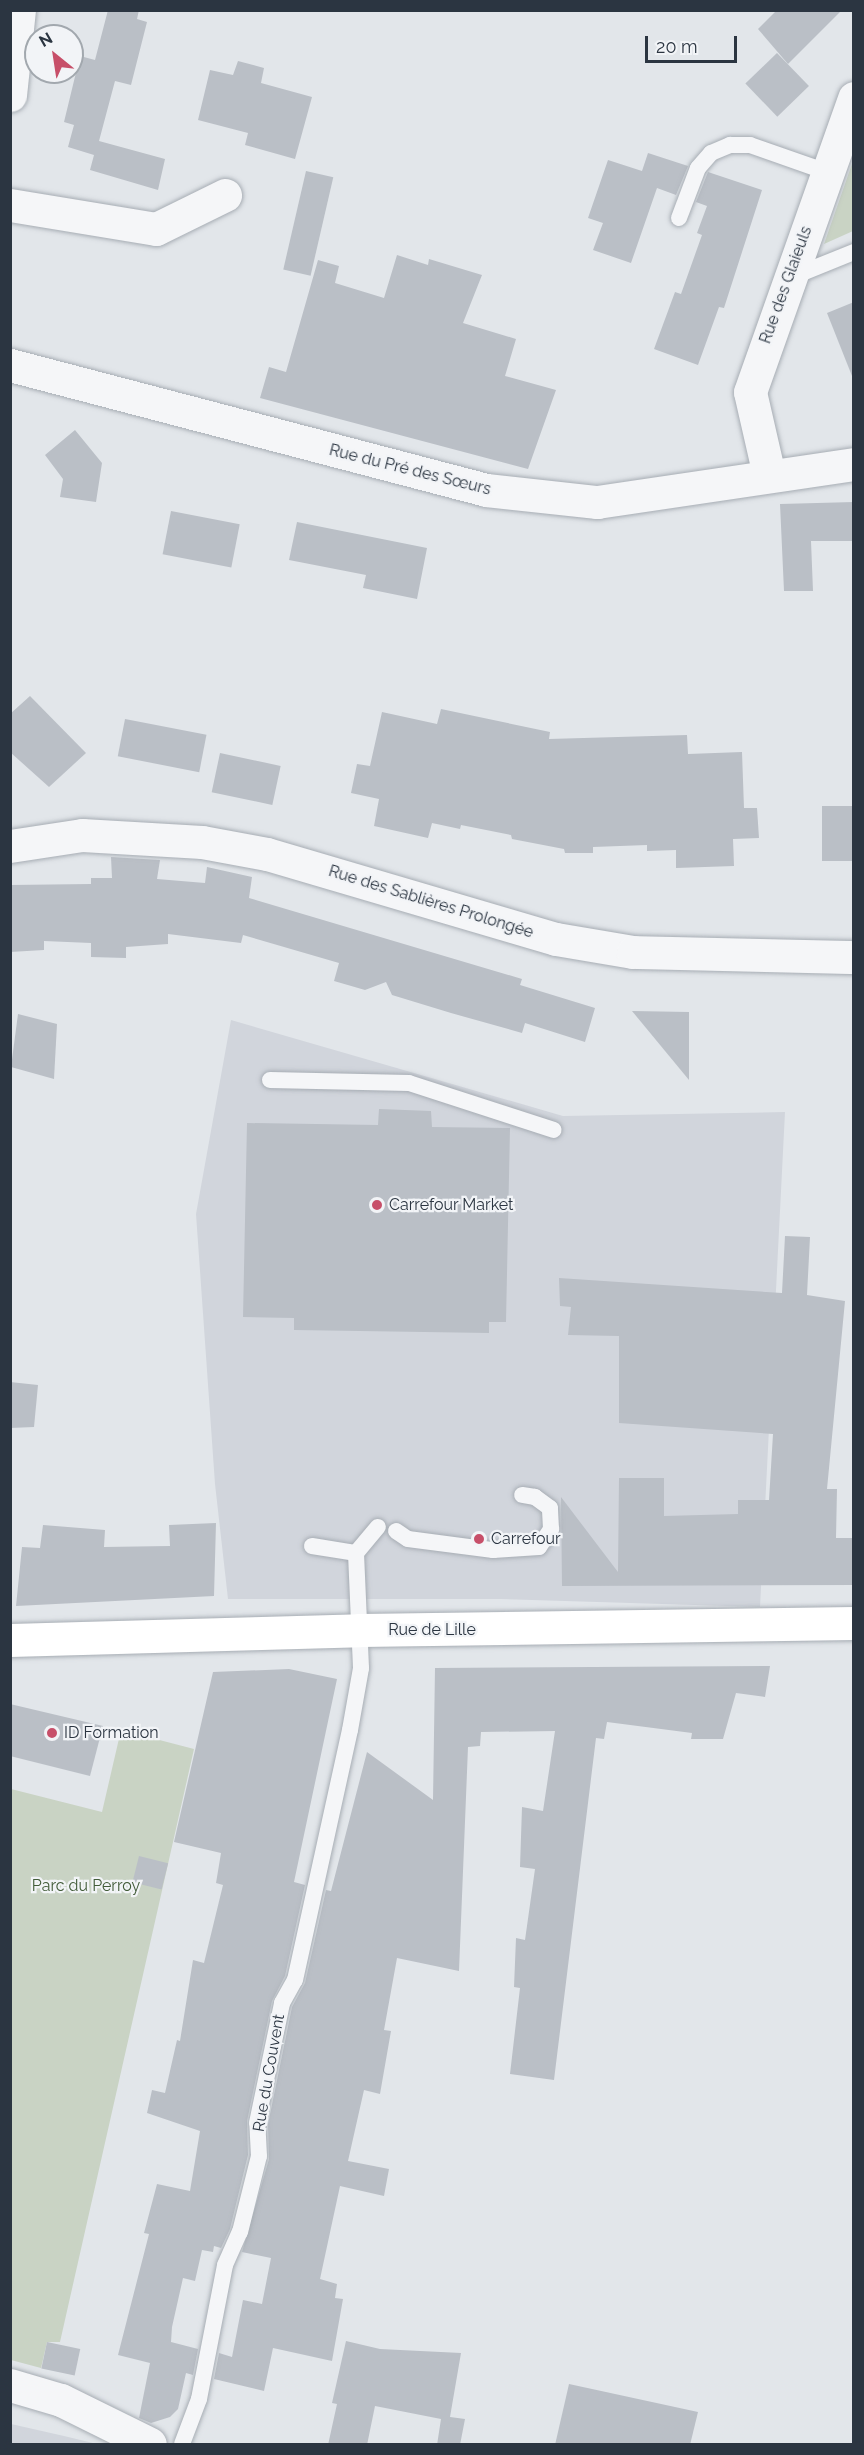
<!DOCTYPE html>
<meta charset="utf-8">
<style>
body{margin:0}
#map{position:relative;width:864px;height:2455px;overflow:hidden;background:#e2e6ea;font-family:Raleway,sans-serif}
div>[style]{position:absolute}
.built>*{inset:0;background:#d1d5dc}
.green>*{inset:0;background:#c9d3c4}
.building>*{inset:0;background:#babfc6;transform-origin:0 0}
.roads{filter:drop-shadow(0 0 2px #a7adb4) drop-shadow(0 0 2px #a7adb4)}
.service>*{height:16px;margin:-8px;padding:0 8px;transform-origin:8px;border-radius:8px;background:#f5f6f8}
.minor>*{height:33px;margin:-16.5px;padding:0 16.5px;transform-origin:16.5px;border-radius:16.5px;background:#f5f6f8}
.secondary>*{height:33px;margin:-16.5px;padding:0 16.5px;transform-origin:16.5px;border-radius:16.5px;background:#fff}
.dots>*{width:16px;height:16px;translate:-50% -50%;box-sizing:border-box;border:3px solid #f2f4f7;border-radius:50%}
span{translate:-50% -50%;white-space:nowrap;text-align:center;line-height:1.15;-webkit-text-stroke:4.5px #f2f4f7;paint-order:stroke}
.street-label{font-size:16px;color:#2b3541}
.poi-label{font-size:16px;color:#2b3541}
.left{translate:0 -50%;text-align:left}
.park-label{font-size:16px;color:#425c39}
.frame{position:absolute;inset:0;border:12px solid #2b3541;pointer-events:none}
.north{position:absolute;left:24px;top:24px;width:60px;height:60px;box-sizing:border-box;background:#f2f4f7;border:2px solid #a2a8ae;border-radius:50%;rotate:330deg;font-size:16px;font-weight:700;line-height:24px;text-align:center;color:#2b3541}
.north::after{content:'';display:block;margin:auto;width:21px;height:27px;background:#c74f69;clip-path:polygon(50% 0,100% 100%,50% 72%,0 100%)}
.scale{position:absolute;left:645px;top:36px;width:92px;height:27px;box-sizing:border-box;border:3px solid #2b3541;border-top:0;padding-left:8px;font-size:18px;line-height:21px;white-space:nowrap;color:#2b3541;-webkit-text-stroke:4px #f2f4f7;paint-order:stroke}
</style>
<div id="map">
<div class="built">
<div style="clip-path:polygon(231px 1020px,563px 1116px,785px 1112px,760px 1607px,501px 1599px,228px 1599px,215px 1484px,196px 1214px)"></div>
<div style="clip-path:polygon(11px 2424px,64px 2436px,97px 2444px,11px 2444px)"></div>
</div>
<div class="green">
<div style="clip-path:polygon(853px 161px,853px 231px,824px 244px)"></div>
<div style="clip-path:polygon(121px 1730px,194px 1749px,60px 2342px,47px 2342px,41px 2368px,11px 2360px,11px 1789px,102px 1812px)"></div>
</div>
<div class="building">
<div style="clip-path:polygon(108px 10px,139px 10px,137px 19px,147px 22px,131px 85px,115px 81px,99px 141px,165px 159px,158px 190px,90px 170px,94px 155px,68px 147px,74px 125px,64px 122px,80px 56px,95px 60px)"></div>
<div style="clip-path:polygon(777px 10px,842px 10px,788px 64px,758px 29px)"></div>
<div style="left:777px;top:53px;width:46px;height:44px;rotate:46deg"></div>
<div style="clip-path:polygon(238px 61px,264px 68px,261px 83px,312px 97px,295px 159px,245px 145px,248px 133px,198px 120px,210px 70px,233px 75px)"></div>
<div style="clip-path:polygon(648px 153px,688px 166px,676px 195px,657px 188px,631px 263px,593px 250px,603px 223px,588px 218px,608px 160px,642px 171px)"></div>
<div style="left:306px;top:171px;width:28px;height:101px;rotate:13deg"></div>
<div style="clip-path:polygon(708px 172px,762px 190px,724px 308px,719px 307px,698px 365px,654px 349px,675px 292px,681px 294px,702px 235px,697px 233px,707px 206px,696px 202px)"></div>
<div style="clip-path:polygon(397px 255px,428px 265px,429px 259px,482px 275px,463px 323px,516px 339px,505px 376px,556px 390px,528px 469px,260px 398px,269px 367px,286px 372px,318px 260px,339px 266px,335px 283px,384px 298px)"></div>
<div style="clip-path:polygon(854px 302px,854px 376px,852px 376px,827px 313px)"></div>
<div style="clip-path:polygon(75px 430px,102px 463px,96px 502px,60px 497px,63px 479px,45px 455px)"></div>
<div style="clip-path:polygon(854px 502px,854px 541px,811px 541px,813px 591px,784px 591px,780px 504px)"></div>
<div style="left:171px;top:511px;width:70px;height:44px;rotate:11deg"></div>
<div style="clip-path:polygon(297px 522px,427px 548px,417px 599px,363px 588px,366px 575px,289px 560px)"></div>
<div style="clip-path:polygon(30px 696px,86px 753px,49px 787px,10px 752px,10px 714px)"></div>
<div style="clip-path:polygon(441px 709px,550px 732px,549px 739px,687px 735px,688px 754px,742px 752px,744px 808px,757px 808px,759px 838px,733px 839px,734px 866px,676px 868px,676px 850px,647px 851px,647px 845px,593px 847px,593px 853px,565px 853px,564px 849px,512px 839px,511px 835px,461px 825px,460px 829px,432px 823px,428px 838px,374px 826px,379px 799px,351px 793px,357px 764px,370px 766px,382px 712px,437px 724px)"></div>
<div style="left:125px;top:719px;width:83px;height:38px;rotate:11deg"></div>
<div style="left:220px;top:753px;width:62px;height:40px;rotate:12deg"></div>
<div style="left:822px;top:806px;width:32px;height:55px"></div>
<div style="clip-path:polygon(111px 857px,160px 860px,157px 879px,205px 883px,207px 867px,252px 877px,249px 898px,522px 979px,520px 985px,595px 1008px,585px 1042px,525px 1023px,522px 1033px,451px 1013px,392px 995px,386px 982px,365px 990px,334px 981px,339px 963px,243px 935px,241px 943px,168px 934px,168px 944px,126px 947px,126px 958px,91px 957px,91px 943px,44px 941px,44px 950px,10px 952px,10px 885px,91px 884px,91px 878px,112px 878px)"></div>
<div style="clip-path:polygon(632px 1011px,689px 1012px,689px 1080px)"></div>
<div style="clip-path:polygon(18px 1014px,57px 1024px,54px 1079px,11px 1067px)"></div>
<div style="clip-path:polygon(379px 1109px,431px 1111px,432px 1127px,510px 1128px,506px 1322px,489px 1322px,489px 1333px,294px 1330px,294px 1318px,243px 1317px,247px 1123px,378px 1125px)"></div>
<div style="clip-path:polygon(785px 1236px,810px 1237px,807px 1295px,845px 1301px,827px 1489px,837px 1489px,836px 1538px,854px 1538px,854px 1585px,562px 1586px,561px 1497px,618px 1572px,619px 1478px,664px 1478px,664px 1516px,738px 1514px,738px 1500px,769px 1500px,773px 1434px,619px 1423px,619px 1336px,568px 1335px,571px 1307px,560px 1306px,559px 1278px,782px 1293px)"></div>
<div style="clip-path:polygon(10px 1382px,38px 1385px,34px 1427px,10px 1428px)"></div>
<div style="clip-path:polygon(216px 1523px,214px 1596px,16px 1606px,22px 1547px,40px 1548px,43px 1525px,105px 1530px,104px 1547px,170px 1546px,169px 1525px)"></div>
<div style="clip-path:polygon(770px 1666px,765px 1697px,736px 1693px,723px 1739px,691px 1739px,692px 1733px,607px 1722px,604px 1739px,596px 1738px,554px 2080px,510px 2074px,520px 1988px,514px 1987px,516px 1938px,525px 1940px,535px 1869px,520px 1867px,522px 1807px,543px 1811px,555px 1731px,481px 1732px,480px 1746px,468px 1747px,459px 1971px,397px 1958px,384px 2030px,391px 2031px,380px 2094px,364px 2090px,348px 2161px,389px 2169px,384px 2196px,340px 2186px,320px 2279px,337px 2284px,335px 2298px,343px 2299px,332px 2361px,273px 2348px,264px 2391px,214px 2379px,219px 2353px,232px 2357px,243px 2300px,262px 2304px,271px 2258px,242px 2252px,269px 2159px,268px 2124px,292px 2007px,305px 1983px,326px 1890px,331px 1891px,367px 1752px,433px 1800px,435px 1668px)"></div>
<div style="clip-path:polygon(289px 1669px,337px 1679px,294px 1882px,305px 1885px,285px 1976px,272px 2001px,247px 2121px,248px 2155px,230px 2229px,221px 2248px,214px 2246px,213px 2252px,202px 2250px,195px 2281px,183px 2278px,172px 2327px,171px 2342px,198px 2349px,193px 2375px,186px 2373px,178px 2409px,170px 2417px,151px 2423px,139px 2418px,150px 2363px,118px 2355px,149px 2234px,144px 2233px,157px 2184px,190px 2191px,200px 2131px,147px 2113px,152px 2090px,165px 2093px,177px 2040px,180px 2041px,193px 1960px,204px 1963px,223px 1885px,216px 1883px,221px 1853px,174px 1842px,213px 1672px)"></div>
<div style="clip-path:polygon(10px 1704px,103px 1726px,90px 1776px,10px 1756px)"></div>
<div style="left:139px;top:1856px;width:30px;height:27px;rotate:14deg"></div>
<div style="clip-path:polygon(346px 2341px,380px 2349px,461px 2353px,450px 2417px,465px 2419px,460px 2445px,437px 2445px,441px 2419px,375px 2406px,367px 2445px,328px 2445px,337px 2404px,332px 2403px)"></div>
<div style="left:47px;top:2342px;width:34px;height:27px;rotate:12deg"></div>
<div style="clip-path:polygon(569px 2384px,698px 2412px,690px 2445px,555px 2445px)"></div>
</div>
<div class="roads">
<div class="service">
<div style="left:679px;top:218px;width:53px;rotate:-69.2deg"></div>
<div style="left:698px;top:168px;width:20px;rotate:-49deg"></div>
<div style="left:711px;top:153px;width:21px;rotate:-23deg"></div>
<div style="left:730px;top:145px;width:20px"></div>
<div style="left:750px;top:145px;width:82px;rotate:19.3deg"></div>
<div style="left:792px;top:277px;width:67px;rotate:-22deg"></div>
<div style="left:270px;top:1080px;width:139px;rotate:1.2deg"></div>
<div style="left:409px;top:1083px;width:152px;rotate:18deg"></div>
<div style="left:396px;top:1531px;width:14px;rotate:34deg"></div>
<div style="left:408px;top:1539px;width:86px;rotate:7.4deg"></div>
<div style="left:493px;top:1550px;width:46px;rotate:-3.7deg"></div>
<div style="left:539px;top:1547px;width:22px;rotate:-56deg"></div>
<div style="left:551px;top:1529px;width:21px;rotate:-93deg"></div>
<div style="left:550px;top:1508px;width:19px;rotate:-144deg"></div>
<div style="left:535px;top:1497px;width:13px;rotate:-171deg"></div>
<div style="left:312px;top:1546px;width:45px;rotate:9deg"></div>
<div style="left:182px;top:2444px;width:48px;rotate:-69.3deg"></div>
<div style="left:199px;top:2399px;width:136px;rotate:-79deg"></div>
<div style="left:225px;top:2265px;width:36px;rotate:-66deg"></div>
<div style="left:240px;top:2232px;width:78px;rotate:-76deg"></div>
<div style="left:259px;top:2156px;width:33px;rotate:-93deg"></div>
<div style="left:257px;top:2123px;width:123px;rotate:-78.2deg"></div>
<div style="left:282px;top:2003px;width:26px;rotate:-61deg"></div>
<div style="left:295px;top:1980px;width:256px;rotate:-77.6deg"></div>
<div style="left:350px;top:1730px;width:63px;rotate:-79.9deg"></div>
<div style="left:361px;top:1668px;width:115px;rotate:-92.5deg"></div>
<div style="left:356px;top:1553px;width:34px;rotate:-50deg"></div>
</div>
<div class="minor">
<div style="left:10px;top:95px;width:85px;rotate:-84deg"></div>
<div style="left:10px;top:205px;width:148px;rotate:9.3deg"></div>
<div style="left:156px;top:229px;width:77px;rotate:-26.2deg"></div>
<div style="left:10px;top:365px;width:492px;rotate:14.7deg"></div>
<div style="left:486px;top:490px;width:112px;rotate:6.2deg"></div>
<div style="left:597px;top:502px;width:260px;rotate:-8.4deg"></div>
<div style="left:769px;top:475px;width:85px;rotate:-102.9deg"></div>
<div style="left:750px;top:392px;width:312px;rotate:-70.5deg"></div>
<div style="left:10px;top:846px;width:73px;rotate:-8.7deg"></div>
<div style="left:82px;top:835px;width:120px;rotate:3.3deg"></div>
<div style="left:202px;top:842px;width:66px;rotate:10.5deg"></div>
<div style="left:267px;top:854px;width:301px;rotate:16.4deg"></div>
<div style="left:556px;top:939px;width:78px;rotate:9.6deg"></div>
<div style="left:633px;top:952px;width:221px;rotate:1.3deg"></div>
<div style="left:10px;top:2385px;width:53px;rotate:16.4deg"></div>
<div style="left:61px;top:2400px;width:99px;rotate:26.3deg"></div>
</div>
<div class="secondary">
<div style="left:10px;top:1640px;width:350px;rotate:-1.6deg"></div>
<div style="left:360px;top:1630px;width:494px;rotate:-0.8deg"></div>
</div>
</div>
<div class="dots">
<div style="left:377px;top:1205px;background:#c74f69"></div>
<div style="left:479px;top:1539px;background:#c74f69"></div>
<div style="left:52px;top:1733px;background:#c74f69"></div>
</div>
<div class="street-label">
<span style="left:786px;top:285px;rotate:-70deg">Rue des Glaieuls</span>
<span style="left:410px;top:470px;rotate:14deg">Rue du Pré des Sœurs</span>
<span style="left:431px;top:902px;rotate:17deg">Rue des Sablières Prolongée</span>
<span style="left:432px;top:1630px">Rue de Lille</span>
<span style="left:269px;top:2073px;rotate:-80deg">Rue du Couvent</span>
</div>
<div class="poi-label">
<span class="left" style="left:389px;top:1205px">Carrefour Market</span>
<span class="left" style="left:491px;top:1539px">Carrefour</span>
<span class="left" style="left:64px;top:1733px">ID Formation</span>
</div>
<div class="park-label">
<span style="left:86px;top:1886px">Parc du Perroy</span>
</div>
<div class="frame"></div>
<div class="north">N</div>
<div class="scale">20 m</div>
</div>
